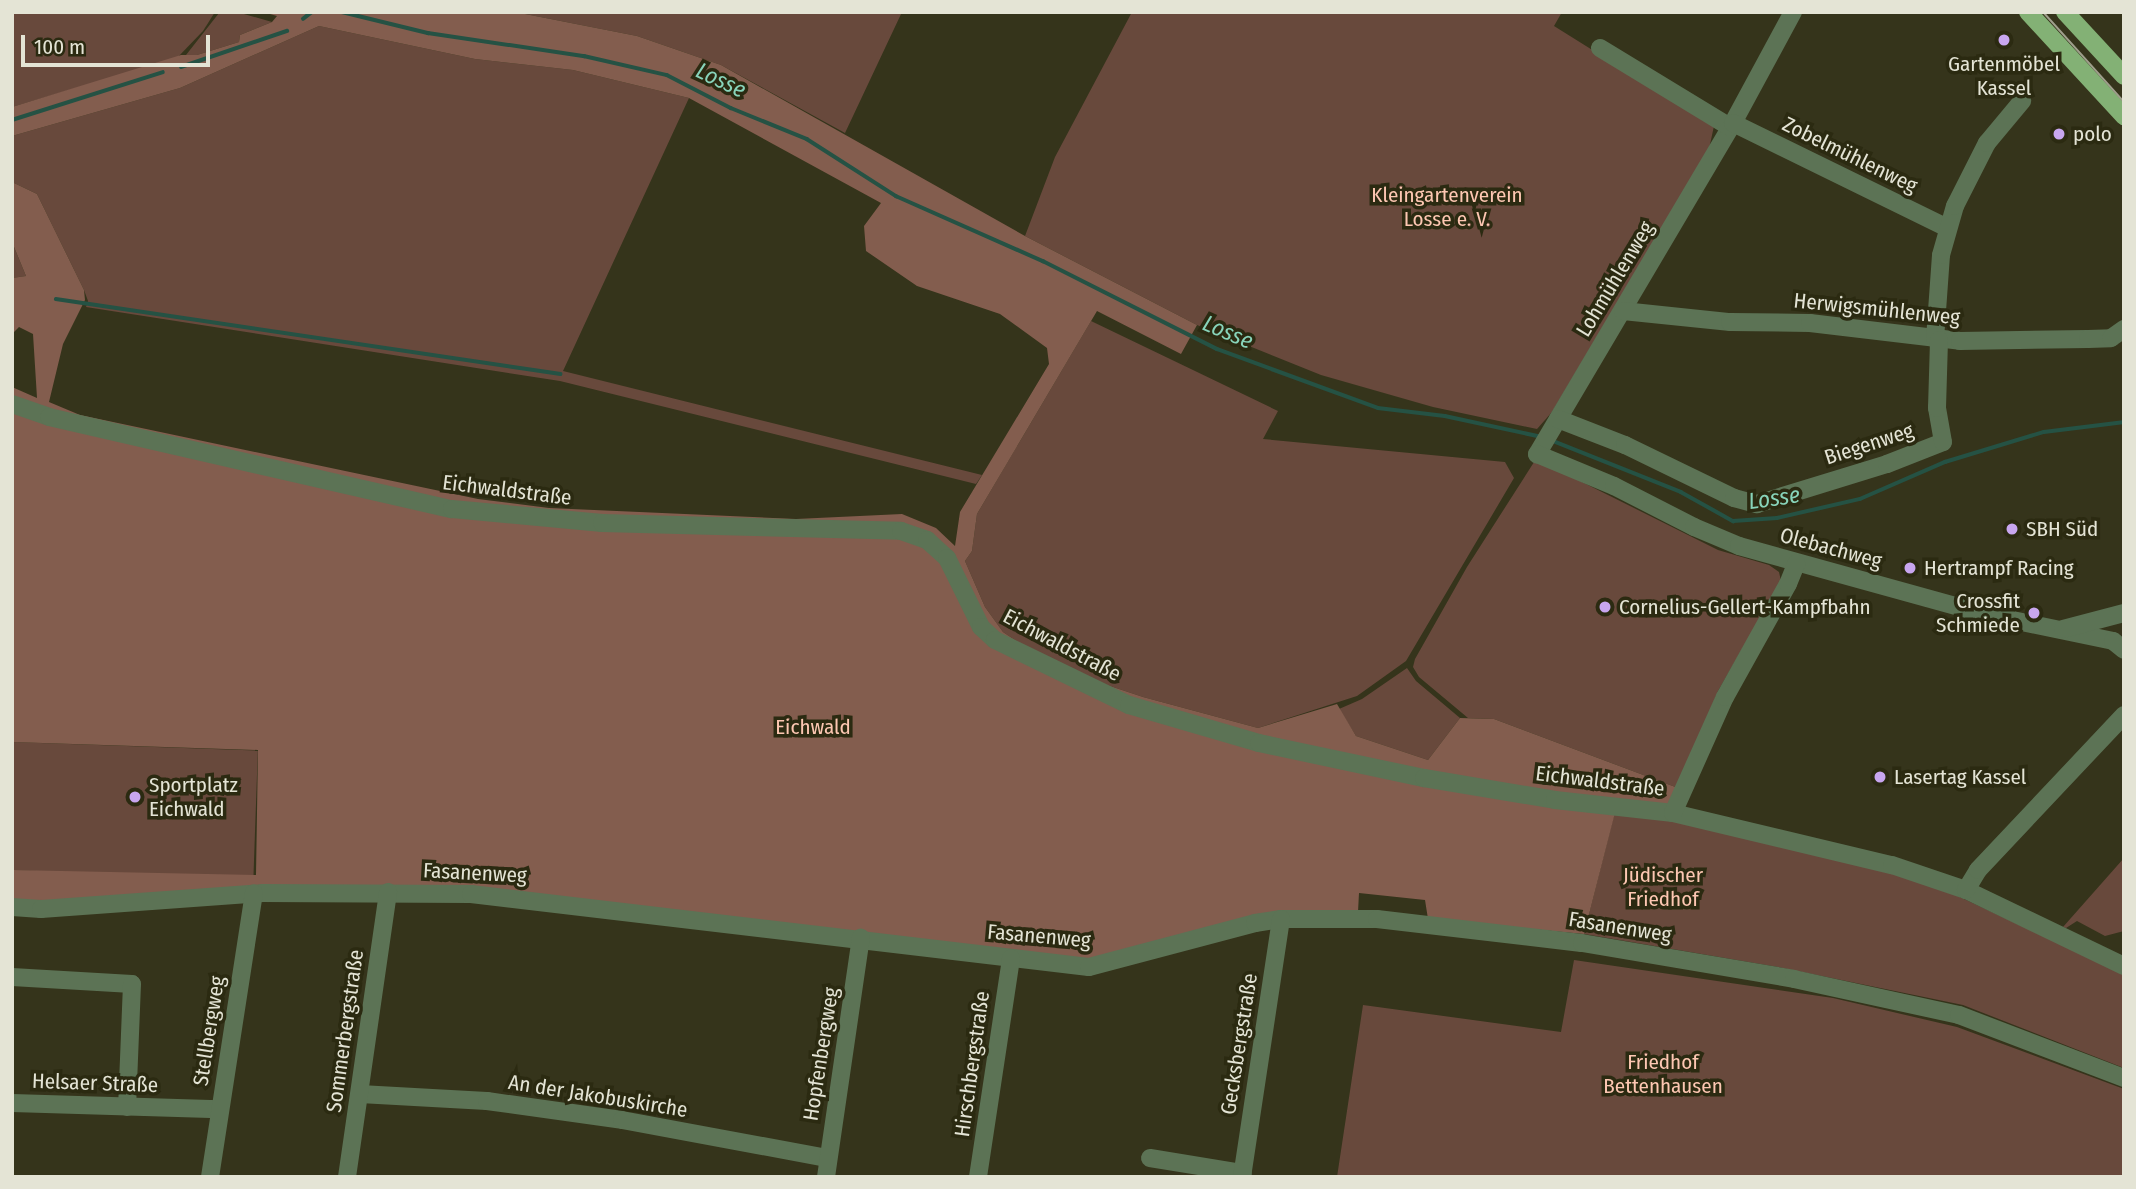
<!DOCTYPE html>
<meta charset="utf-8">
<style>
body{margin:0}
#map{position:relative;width:2136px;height:1189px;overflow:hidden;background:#35341b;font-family:"Fira Sans Condensed",sans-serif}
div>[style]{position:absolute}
.green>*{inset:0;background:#68493c;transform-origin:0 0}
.forest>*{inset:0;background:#835d4e}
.stream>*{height:3.5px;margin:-1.75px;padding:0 1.75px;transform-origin:1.75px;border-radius:1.75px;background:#255244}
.minor>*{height:18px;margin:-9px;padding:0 9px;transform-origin:9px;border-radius:9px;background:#5c7355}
.major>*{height:18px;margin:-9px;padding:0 9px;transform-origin:9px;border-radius:9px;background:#83b175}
.tram>*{height:2px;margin:-1px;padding:0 1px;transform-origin:1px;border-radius:1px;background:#9f9f8c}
.dots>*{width:19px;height:19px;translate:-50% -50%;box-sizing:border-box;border:4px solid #2b2a11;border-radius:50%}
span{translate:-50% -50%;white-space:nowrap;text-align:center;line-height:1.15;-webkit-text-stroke:7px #2b2a11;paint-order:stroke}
.poi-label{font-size:21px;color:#e4e4d5}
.left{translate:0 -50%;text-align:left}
.right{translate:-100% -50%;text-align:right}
.street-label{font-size:21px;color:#e4e4d5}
.park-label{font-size:21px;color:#fdc7b2}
.water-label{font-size:23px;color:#88d4ba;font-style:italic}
.frame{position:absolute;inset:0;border:14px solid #e4e4d5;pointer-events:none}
.scale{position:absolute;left:21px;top:35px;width:189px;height:32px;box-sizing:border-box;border:4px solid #e4e4d5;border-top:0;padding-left:9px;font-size:21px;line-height:24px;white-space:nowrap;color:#e4e4d5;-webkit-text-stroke:5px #2b2a11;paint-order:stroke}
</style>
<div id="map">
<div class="green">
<div style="clip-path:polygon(12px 12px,215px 12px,203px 31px,177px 58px,12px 107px)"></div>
<div style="clip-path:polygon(237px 12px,272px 22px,240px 35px,239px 42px,197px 55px,186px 55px,219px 13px)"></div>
<div style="clip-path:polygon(515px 12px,902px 12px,845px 133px,721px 65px,637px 36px)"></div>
<div style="clip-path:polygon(1132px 12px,1562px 12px,1554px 26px,1714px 126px,1709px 149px,1552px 412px,1537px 429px,1433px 407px,1321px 375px,1197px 325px,1025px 236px,1055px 157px)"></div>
<div style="clip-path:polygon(319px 26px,475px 59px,573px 70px,689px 98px,563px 371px,982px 475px,976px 484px,560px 381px,86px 307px,88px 301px,84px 290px,37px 194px,12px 182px,12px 136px,180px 88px)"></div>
<div style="clip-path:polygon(12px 242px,26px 276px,12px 278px)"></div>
<div style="clip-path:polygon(1091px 321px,1278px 411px,1263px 439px,1505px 462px,1514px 478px,1406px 661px,1357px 696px,1258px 728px,1143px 697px,1080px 676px,1036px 654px,1003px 632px,985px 607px,965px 561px,972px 551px,977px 514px)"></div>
<div style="clip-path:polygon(1536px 459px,1718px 550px,1769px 565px,1779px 572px,1781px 581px,1718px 691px,1678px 788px,1494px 719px,1468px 718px,1419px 677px,1413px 667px,1415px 659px,1467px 567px)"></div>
<div style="clip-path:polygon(1407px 668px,1416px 681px,1460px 718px,1428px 760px,1356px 736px,1339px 709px,1362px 699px)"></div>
<div style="left:12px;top:742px;width:246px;height:128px;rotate:2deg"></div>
<div style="clip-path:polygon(1615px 811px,1655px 816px,1891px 870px,1932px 884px,2124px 974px,2124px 1068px,1963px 1005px,1778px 967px,1584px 934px)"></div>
<div style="clip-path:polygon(2124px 858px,2124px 931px,2105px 936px,2077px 921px,2066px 928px,2063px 927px)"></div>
<div style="clip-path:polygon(1574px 960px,1833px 998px,1957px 1027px,2124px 1089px,2124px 1177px,1337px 1177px,1363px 1005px,1561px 1032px)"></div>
</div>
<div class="forest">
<div style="clip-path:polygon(263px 12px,515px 12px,637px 36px,721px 65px,1025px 236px,1197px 325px,1181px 354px,1097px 311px,977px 514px,972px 551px,965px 561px,985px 607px,1003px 632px,1036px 654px,1080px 676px,1143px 697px,1258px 728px,1337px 704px,1356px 736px,1428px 760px,1460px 718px,1494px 719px,1678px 788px,1671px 806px,1618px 801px,1584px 934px,1428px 919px,1425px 900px,1359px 893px,1358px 912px,1267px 926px,1090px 971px,544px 905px,399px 896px,12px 911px,12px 845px,13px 870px,256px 875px,258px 750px,12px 742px,12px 387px,37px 398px,33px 334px,19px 327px,12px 334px,12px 278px,26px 276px,12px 242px,12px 182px,37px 194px,84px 290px,85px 300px,63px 344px,49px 402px,80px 415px,478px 499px,549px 508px,796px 519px,902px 514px,936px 528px,955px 546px,960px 512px,1049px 364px,1047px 348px,1000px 314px,917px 286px,866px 251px,864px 226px,881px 203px,689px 98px,573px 70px,475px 59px,319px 26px,180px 88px,12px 136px,12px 107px,181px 55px,197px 55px,239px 42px,240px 35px,272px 22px,277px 16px)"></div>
</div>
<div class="stream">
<div style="left:342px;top:12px;width:89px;rotate:13.7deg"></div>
<div style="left:428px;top:33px;width:158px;rotate:8.4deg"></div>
<div style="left:584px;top:56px;width:85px;rotate:12.9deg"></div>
<div style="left:667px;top:75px;width:72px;rotate:27.3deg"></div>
<div style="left:731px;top:108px;width:82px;rotate:22.2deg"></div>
<div style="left:807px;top:139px;width:106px;rotate:32.6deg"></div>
<div style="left:896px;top:196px;width:161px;rotate:23.9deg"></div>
<div style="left:1043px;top:261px;width:195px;rotate:26.8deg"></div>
<div style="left:1217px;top:349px;width:171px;rotate:20.1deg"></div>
<div style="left:1378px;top:408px;width:67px;rotate:6.8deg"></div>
<div style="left:1445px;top:416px;width:99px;rotate:12.2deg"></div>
<div style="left:303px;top:19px;width:11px;rotate:-38deg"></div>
<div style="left:181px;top:67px;width:112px;rotate:-18.8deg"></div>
<div style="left:12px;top:120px;width:158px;rotate:-17.6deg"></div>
<div style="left:56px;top:299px;width:510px;rotate:8.46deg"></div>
<div style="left:1553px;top:441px;width:138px;rotate:21.7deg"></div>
<div style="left:1681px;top:492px;width:60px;rotate:29.1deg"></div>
<div style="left:1733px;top:521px;width:44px;rotate:-3.9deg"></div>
<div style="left:1777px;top:518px;width:85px;rotate:-12.9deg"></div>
<div style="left:1860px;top:499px;width:93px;rotate:-23.5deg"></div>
<div style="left:1945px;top:462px;width:103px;rotate:-16.9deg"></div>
<div style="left:2044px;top:432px;width:81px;rotate:-7.1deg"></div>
</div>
<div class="minor">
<div style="left:1793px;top:12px;width:126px;rotate:118.4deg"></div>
<div style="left:1733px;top:123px;width:385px;rotate:120.6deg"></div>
<div style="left:1537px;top:454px;width:83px;rotate:22.6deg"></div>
<div style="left:1614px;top:486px;width:90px;rotate:27.1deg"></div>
<div style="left:1694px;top:527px;width:49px;rotate:22.9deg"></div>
<div style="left:1739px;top:546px;width:258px;rotate:15.5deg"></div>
<div style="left:1988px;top:615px;width:128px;rotate:11.7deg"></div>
<div style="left:2113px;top:641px;width:14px;rotate:39deg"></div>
<div style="left:1600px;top:48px;width:152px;rotate:31.3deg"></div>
<div style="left:1733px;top:123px;width:238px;rotate:26.1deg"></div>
<div style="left:1623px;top:311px;width:108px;rotate:5.9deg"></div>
<div style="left:1730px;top:322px;width:80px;rotate:0.7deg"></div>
<div style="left:1810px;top:323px;width:151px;rotate:6.8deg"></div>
<div style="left:1960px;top:341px;width:128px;rotate:-0.9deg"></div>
<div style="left:2088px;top:339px;width:23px;rotate:-2deg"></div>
<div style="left:2111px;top:338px;width:16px;rotate:-35deg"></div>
<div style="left:1935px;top:339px;width:84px;rotate:-85.9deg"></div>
<div style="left:1941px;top:255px;width:51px;rotate:-74.1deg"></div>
<div style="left:1955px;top:206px;width:71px;rotate:-63.1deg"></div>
<div style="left:1987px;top:143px;width:55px;rotate:-50.2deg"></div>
<div style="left:12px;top:404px;width:39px;rotate:19deg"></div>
<div style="left:49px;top:417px;width:413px;rotate:12.9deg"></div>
<div style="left:452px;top:509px;width:151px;rotate:5.3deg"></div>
<div style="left:602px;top:523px;width:299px;rotate:1.5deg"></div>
<div style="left:901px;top:531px;width:28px;rotate:19deg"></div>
<div style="left:927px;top:540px;width:27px;rotate:42deg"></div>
<div style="left:947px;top:558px;width:77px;rotate:63.8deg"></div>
<div style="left:981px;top:627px;width:19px;rotate:43deg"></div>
<div style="left:995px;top:640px;width:149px;rotate:25.9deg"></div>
<div style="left:1129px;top:705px;width:135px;rotate:16.3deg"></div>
<div style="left:1259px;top:743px;width:169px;rotate:12deg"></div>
<div style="left:1424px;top:778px;width:133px;rotate:9.5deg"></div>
<div style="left:1555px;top:800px;width:119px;rotate:6.3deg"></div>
<div style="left:1673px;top:813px;width:225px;rotate:13.4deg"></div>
<div style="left:1892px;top:865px;width:78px;rotate:18.7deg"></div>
<div style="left:1966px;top:890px;width:175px;rotate:25.7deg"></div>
<div style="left:1558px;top:419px;width:72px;rotate:21.2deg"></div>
<div style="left:1625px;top:445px;width:121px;rotate:25.9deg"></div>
<div style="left:1734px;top:498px;width:24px;rotate:15deg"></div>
<div style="left:1757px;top:504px;width:136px;rotate:-17.1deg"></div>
<div style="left:1887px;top:464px;width:60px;rotate:-21.4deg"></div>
<div style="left:1943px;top:442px;width:35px;rotate:-100deg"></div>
<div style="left:1937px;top:408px;width:68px;rotate:-88.3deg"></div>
<div style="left:2063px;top:629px;width:63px;rotate:-14.7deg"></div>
<div style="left:1673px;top:813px;width:127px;rotate:-65.9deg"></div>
<div style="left:1725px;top:697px;width:129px;rotate:-60.9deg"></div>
<div style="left:1788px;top:584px;width:22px;rotate:-68deg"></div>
<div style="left:1966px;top:890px;width:23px;rotate:-59deg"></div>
<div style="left:1978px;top:870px;width:213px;rotate:-46.7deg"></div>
<div style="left:12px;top:907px;width:29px;rotate:4deg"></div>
<div style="left:41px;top:909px;width:222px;rotate:-4.1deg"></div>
<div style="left:262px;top:893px;width:209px;rotate:0.3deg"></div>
<div style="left:471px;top:894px;width:622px;rotate:6.74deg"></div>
<div style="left:1089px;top:967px;width:172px;rotate:-14.8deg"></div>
<div style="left:1255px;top:923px;width:26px;rotate:-9deg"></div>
<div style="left:1281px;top:919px;width:96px"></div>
<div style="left:1377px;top:919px;width:206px;rotate:6.7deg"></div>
<div style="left:1582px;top:943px;width:215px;rotate:9.6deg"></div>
<div style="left:1794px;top:979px;width:169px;rotate:12.3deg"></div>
<div style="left:1959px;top:1015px;width:177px;rotate:20.9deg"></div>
<div style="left:12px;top:977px;width:120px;rotate:3.3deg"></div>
<div style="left:132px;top:984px;width:123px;rotate:92.3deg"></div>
<div style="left:360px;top:1094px;width:127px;rotate:3.2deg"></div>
<div style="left:487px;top:1101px;width:136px;rotate:8deg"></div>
<div style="left:622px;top:1120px;width:209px;rotate:10.5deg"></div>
<div style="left:12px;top:1103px;width:207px;rotate:1.7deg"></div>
<div style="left:1150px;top:1158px;width:94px;rotate:9.2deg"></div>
<div style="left:210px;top:1177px;width:287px;rotate:-81.2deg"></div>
<div style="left:347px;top:1177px;width:288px;rotate:-81.8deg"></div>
<div style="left:826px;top:1177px;width:242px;rotate:-81.7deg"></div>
<div style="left:978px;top:1177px;width:221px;rotate:-81.4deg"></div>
<div style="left:1242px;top:1177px;width:261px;rotate:-81.4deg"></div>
</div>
<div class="major">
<div style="left:2028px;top:12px;width:142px;rotate:47.3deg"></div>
<div style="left:2065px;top:12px;width:87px;rotate:47.3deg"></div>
</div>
<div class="tram">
<div style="left:2043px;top:12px;width:121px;rotate:48deg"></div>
</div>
<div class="dots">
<div style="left:2004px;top:40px;background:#c8a6ef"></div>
<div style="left:2059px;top:134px;background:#c8a6ef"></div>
<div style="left:2012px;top:529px;background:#c8a6ef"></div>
<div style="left:1910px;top:568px;background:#c8a6ef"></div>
<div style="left:1605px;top:607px;background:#c8a6ef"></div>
<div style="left:2034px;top:613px;background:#c8a6ef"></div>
<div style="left:1880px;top:777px;background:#c8a6ef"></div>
<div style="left:135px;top:797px;background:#c8a6ef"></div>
</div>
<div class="poi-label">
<span style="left:2004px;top:76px">Gartenmöbel<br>Kassel</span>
<span class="left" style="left:2073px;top:134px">polo</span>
<span class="left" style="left:2026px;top:529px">SBH Süd</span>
<span class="left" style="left:1924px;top:568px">Hertrampf Racing</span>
<span class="right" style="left:2020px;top:613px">Crossfit<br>Schmiede</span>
<span class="left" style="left:1619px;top:607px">Cornelius-Gellert-Kampfbahn</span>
<span class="left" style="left:1894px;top:777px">Lasertag Kassel</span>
<span class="left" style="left:149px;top:797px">Sportplatz<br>Eichwald</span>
</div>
<div class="street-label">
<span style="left:1850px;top:155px;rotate:26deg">Zobelmühlenweg</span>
<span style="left:1615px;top:279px;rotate:-59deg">Lohmühlenweg</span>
<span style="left:1877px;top:309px;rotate:6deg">Herwigsmühlenweg</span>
<span style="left:1869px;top:444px;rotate:-18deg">Biegenweg</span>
<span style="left:507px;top:490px;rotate:7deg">Eichwaldstraße</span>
<span style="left:1831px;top:548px;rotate:15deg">Olebachweg</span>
<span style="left:1062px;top:645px;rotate:28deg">Eichwaldstraße</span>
<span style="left:1600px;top:781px;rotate:7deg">Eichwaldstraße</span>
<span style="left:475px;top:873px;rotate:3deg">Fasanenweg</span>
<span style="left:1620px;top:927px;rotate:9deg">Fasanenweg</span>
<span style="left:1039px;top:936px;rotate:5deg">Fasanenweg</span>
<span style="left:209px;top:1031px;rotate:-81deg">Stellbergweg</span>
<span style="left:345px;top:1031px;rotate:-82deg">Sommerbergstraße</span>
<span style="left:1239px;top:1044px;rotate:-81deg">Gecksbergstraße</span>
<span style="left:821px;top:1054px;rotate:-81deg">Hopfenbergweg</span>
<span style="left:972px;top:1064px;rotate:-82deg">Hirschbergstraße</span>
<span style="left:95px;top:1083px;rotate:2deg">Helsaer Straße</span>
<span style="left:598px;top:1096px;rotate:9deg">An der Jakobuskirche</span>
</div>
<div class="park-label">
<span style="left:1447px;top:207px">Kleingartenverein<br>Losse e. V.</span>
<span style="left:813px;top:727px">Eichwald</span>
<span style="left:1663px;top:887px">Jüdischer<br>Friedhof</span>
<span style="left:1663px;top:1074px">Friedhof<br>Bettenhausen</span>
</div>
<div class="water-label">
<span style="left:721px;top:80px;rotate:25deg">Losse</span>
<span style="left:1228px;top:332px;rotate:23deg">Losse</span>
<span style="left:1774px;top:498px;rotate:-8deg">Losse</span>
</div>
<div class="frame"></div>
<div class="scale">100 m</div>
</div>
